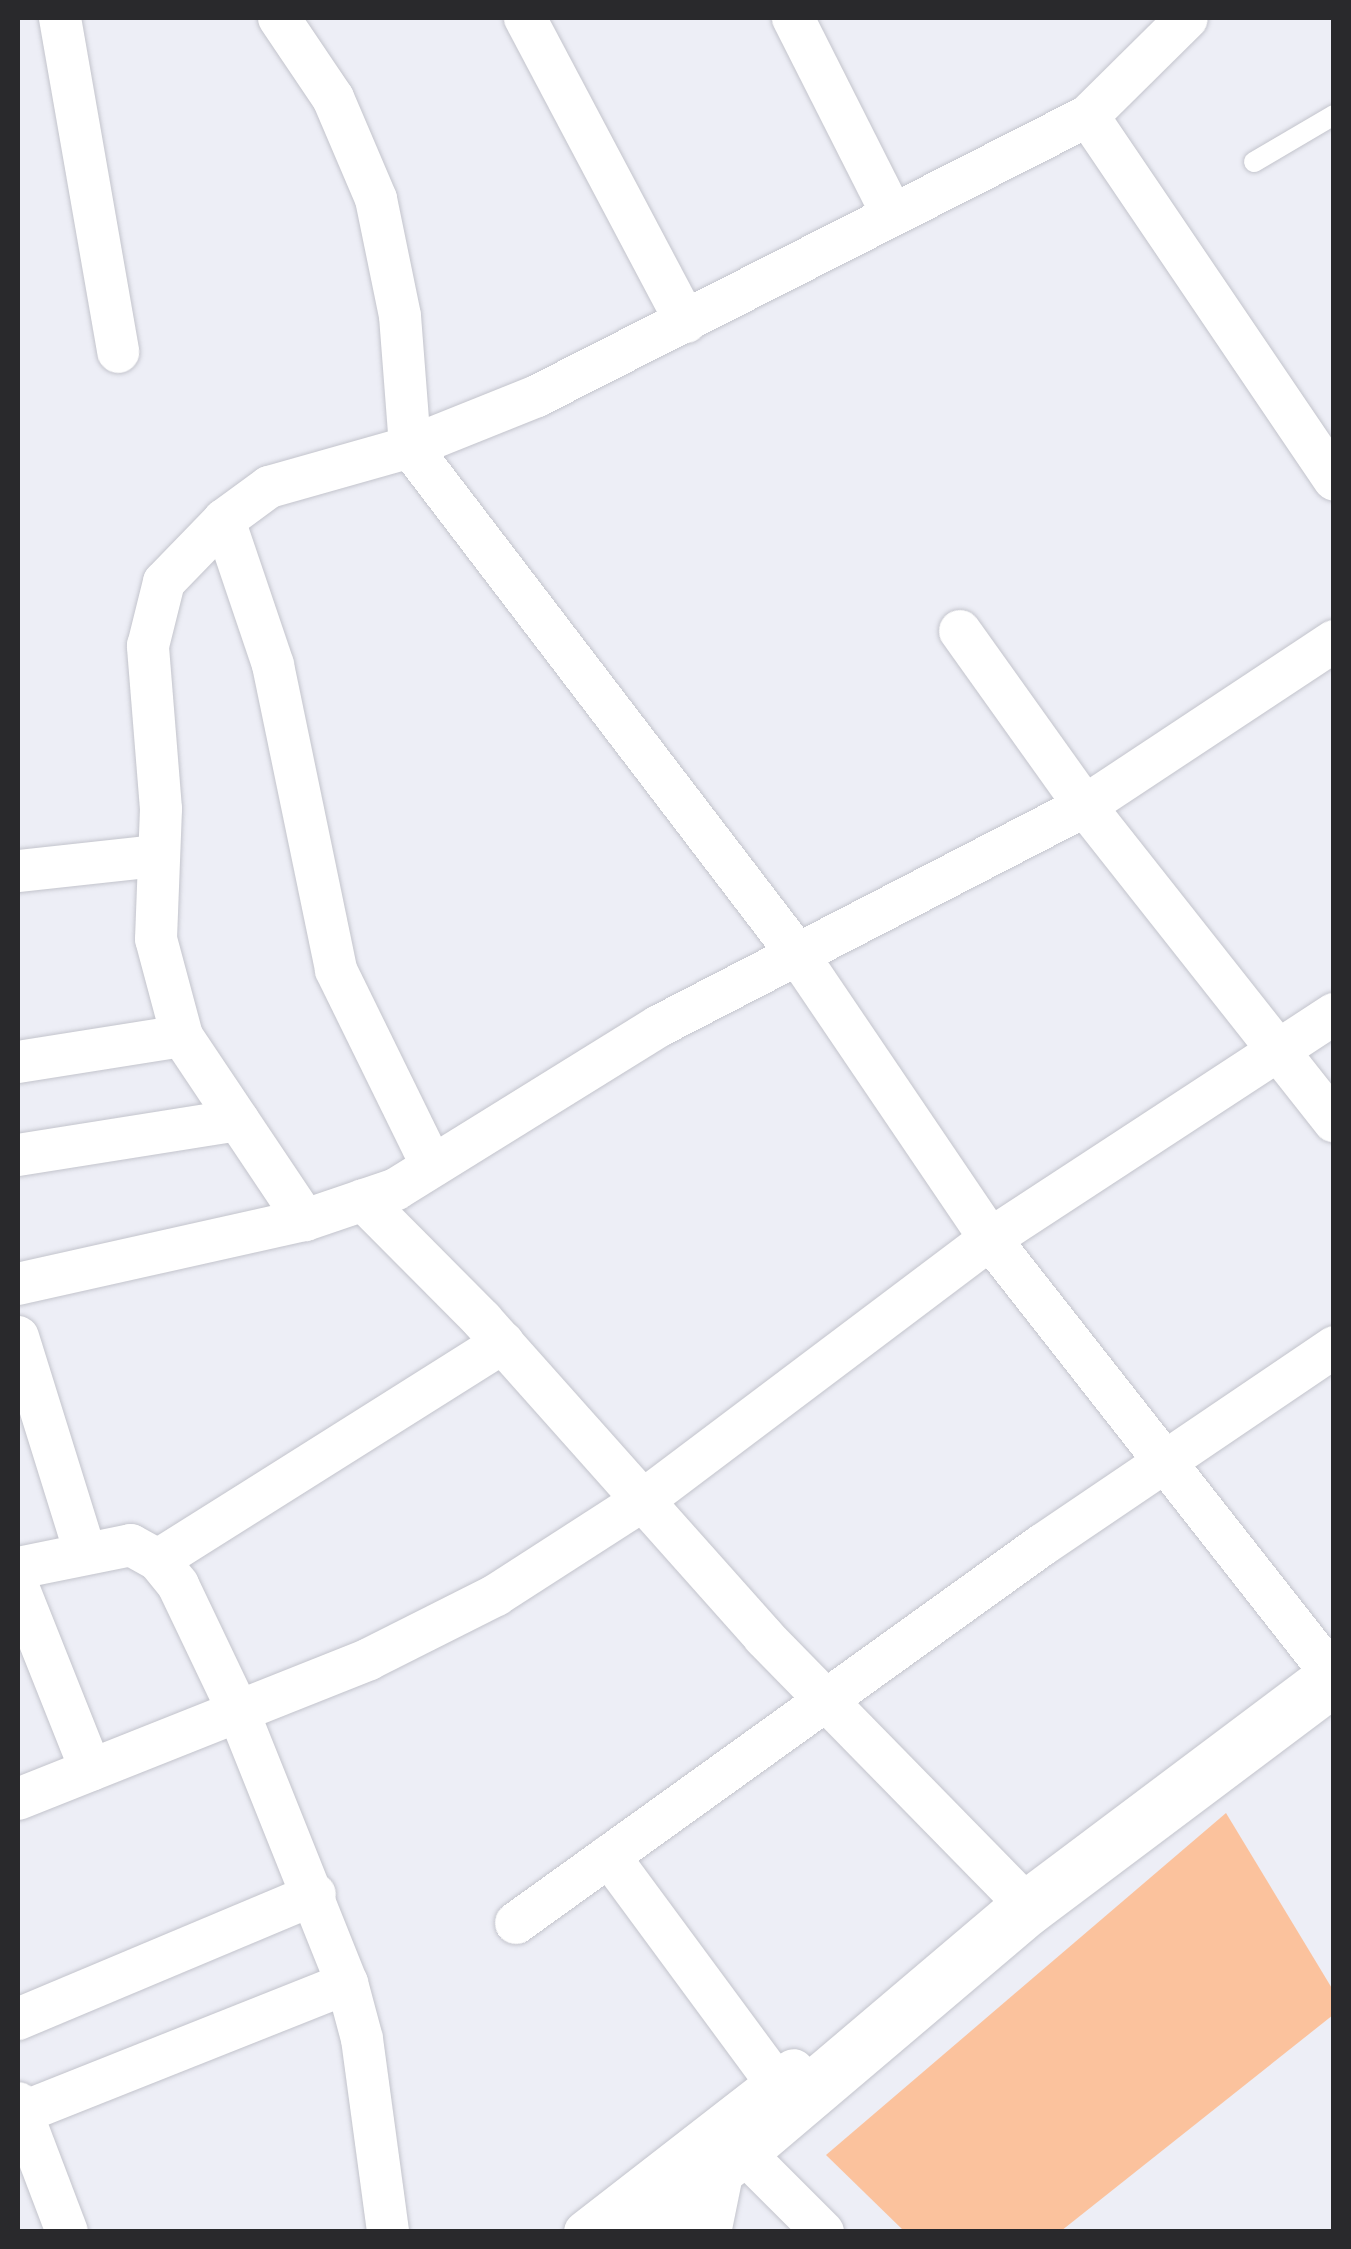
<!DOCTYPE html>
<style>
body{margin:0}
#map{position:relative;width:1351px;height:2249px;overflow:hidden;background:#edeef6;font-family:Cabin,sans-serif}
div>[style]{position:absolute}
.green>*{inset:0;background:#fbc29d}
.roads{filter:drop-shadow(0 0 2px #c3c4cc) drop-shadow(0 0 2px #c3c4cc)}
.lane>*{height:20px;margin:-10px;padding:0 10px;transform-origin:10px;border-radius:10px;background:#fff}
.street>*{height:42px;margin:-21px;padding:0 21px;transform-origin:21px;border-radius:21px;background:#fff}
.secondary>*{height:55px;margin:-27.5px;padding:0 27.5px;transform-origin:27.5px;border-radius:27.5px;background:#fff}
span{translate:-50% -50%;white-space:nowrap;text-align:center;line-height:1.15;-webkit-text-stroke:10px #fbfbff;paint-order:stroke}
.frame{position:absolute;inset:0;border:20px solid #29292c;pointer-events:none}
</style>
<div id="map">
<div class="green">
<div style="clip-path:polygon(1226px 1813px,1333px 1990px,1333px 2015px,1061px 2231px,904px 2231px,826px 2155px)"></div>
</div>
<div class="roads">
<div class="lane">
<div style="left:1254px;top:162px;width:93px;rotate:-30.4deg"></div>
</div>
<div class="street">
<div style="left:60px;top:18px;width:339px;rotate:80.1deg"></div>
<div style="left:279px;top:18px;width:97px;rotate:56deg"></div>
<div style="left:333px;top:98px;width:110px;rotate:66.9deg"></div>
<div style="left:376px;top:199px;width:119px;rotate:78.4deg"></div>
<div style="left:400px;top:316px;width:131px;rotate:85.6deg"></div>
<div style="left:410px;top:447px;width:639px;rotate:52.63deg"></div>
<div style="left:798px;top:955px;width:343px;rotate:55.9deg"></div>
<div style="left:990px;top:1239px;width:557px;rotate:51.85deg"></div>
<div style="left:525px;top:18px;width:344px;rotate:62.1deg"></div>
<div style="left:793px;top:18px;width:220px;rotate:63.2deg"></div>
<div style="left:1088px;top:116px;width:439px;rotate:55.9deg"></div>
<div style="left:224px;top:520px;width:153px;rotate:71.3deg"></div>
<div style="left:273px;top:665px;width:311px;rotate:78.3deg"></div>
<div style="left:336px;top:970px;width:218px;rotate:63.9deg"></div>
<div style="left:960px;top:631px;width:215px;rotate:54.5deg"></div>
<div style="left:1085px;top:806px;width:402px;rotate:51.7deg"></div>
<div style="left:18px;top:871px;width:140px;rotate:-6.2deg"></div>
<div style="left:18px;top:1062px;width:166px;rotate:-9deg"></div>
<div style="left:18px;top:1155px;width:223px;rotate:-9deg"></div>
<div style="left:363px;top:1200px;width:169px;rotate:45.2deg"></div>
<div style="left:482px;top:1320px;width:424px;rotate:48.3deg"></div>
<div style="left:764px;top:1637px;width:378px;rotate:45.6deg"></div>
<div style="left:305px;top:1220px;width:221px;rotate:-123.8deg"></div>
<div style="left:182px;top:1036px;width:100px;rotate:-105deg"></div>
<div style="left:156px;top:939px;width:130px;rotate:-87.8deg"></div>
<div style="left:161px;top:809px;width:164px;rotate:-94.6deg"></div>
<div style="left:148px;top:646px;width:66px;rotate:-76deg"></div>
<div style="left:164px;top:582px;width:86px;rotate:-45.9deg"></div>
<div style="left:224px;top:520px;width:56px;rotate:-36.3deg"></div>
<div style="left:269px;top:487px;width:147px;rotate:-15.8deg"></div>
<div style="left:410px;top:447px;width:137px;rotate:-21.9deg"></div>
<div style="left:537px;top:396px;width:618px;rotate:-26.94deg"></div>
<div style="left:1088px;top:116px;width:139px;rotate:-44.7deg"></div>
<div style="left:18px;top:1284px;width:294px;rotate:-12.6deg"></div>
<div style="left:305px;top:1220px;width:96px;rotate:-18.8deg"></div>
<div style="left:396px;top:1189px;width:309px;rotate:-31.8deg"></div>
<div style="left:659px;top:1026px;width:479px;rotate:-27.3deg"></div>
<div style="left:1085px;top:806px;width:299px;rotate:-33.5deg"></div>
<div style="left:18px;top:1337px;width:222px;rotate:72.7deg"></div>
<div style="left:158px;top:1560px;width:408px;rotate:-32.2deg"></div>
<div style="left:18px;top:1568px;width:115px;rotate:-11.5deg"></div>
<div style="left:131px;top:1545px;width:31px;rotate:29deg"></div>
<div style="left:158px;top:1560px;width:32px;rotate:51deg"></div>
<div style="left:178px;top:1585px;width:140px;rotate:64.5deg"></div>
<div style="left:238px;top:1711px;width:293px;rotate:68.2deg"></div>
<div style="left:347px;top:1983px;width:58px;rotate:75deg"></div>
<div style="left:362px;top:2039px;width:195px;rotate:82.3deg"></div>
<div style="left:18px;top:1587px;width:197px;rotate:68.3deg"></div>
<div style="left:18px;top:1799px;width:378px;rotate:-21.7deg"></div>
<div style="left:369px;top:1659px;width:142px;rotate:-26.7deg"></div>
<div style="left:496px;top:1595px;width:177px;rotate:-32.8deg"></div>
<div style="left:645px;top:1499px;width:432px;rotate:-37deg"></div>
<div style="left:990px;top:1239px;width:411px;rotate:-33.2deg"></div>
<div style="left:609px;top:1856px;width:283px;rotate:53.6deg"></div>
<div style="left:516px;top:1923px;width:648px;rotate:-35.7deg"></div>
<div style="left:1042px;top:1545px;width:353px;rotate:-34.1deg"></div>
<div style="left:18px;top:2019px;width:322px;rotate:-22.8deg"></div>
<div style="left:18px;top:2103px;width:138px;rotate:69.2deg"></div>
<div style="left:21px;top:2113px;width:351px;rotate:-21.7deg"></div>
<div style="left:741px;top:2150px;width:116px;rotate:45deg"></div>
<div style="left:585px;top:2232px;width:264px;rotate:-37.8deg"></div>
</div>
<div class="secondary">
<div style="left:633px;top:2232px;width:136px;rotate:-37.2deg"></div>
<div style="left:741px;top:2150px;width:376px;rotate:-40.3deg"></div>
<div style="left:1028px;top:1907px;width:383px;rotate:-36.9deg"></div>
<div style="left:703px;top:2232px;width:65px;rotate:-78.5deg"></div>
</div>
</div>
<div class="frame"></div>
</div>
